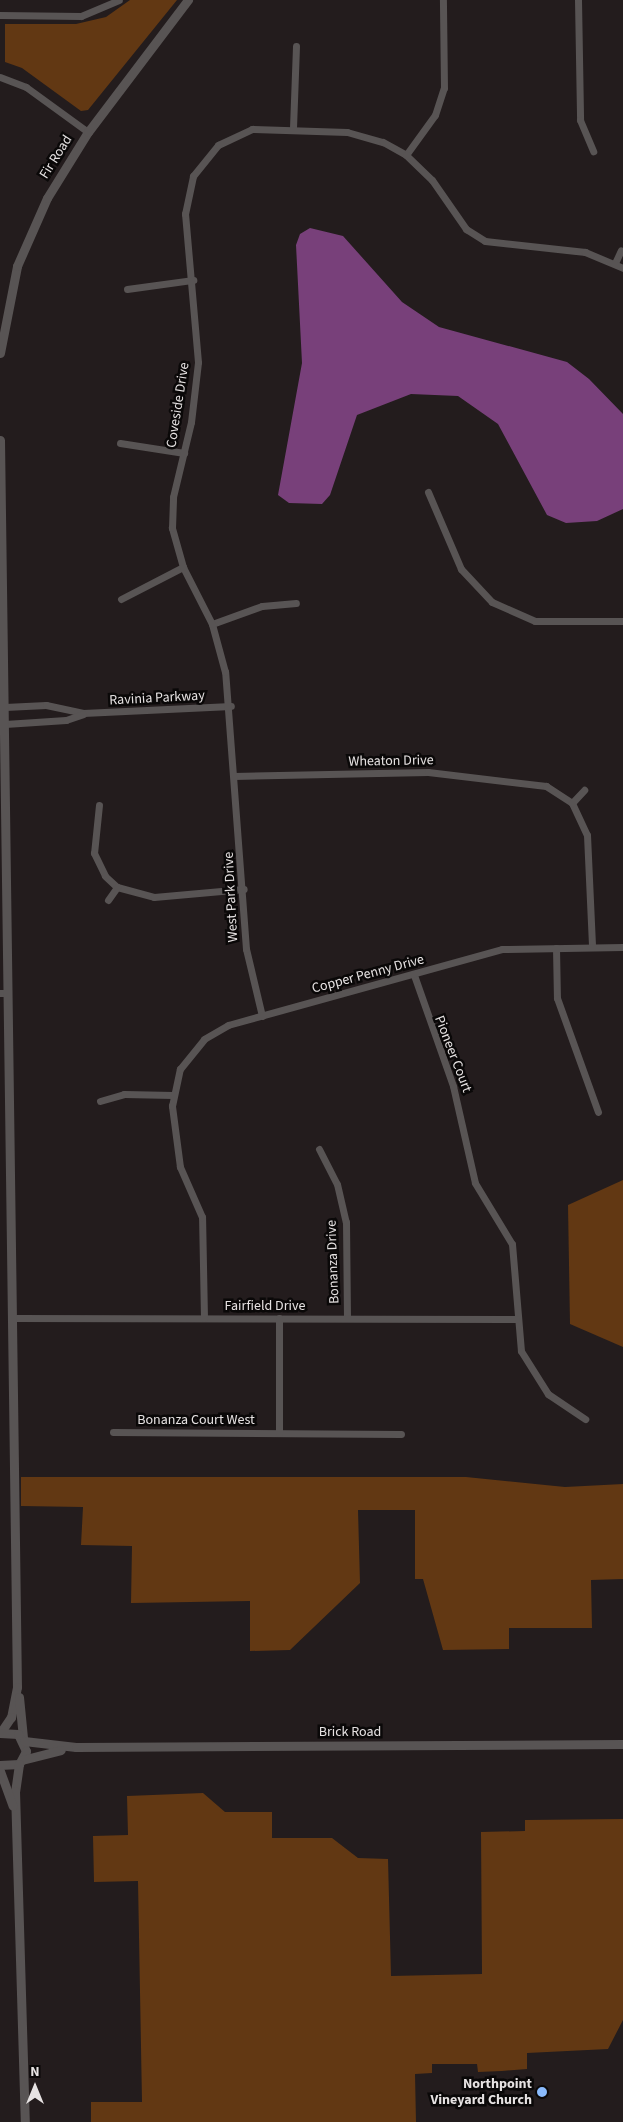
<!DOCTYPE html>
<style>
body{margin:0}
#map{position:relative;width:623px;height:2122px;overflow:hidden;background:#231c1d;font-family:"Source Sans 3",sans-serif}
div>[style]{position:absolute}
.green>*{inset:0;background:#623813}
.water>*{inset:0;background:#78407a}
.minor>*{height:7px;margin:-3.5px;padding:0 3.5px;transform-origin:3.5px;border-radius:3.5px;background:#585454}
.tertiary>*{height:9px;margin:-4.5px;padding:0 4.5px;transform-origin:4.5px;border-radius:4.5px;background:#585454}
.dots>*{width:14px;height:14px;translate:-50% -50%;box-sizing:border-box;border:2px solid #0a0808;border-radius:50%}
span{translate:-50% -50%;white-space:nowrap;text-align:center;line-height:1.15;-webkit-text-stroke:5px #0a0808;paint-order:stroke}
.street-label{font-size:14px;color:#e6e2e2}
.poi-label{font-size:14px;color:#e6e2e2;font-weight:700}
.right{translate:-100% -50%;text-align:right}
.north{position:absolute;left:10px;top:2062px;width:50px;height:50px;-webkit-text-stroke:4px #0a0808;paint-order:stroke;rotate:0deg;font-size:14px;font-weight:700;line-height:20px;text-align:center;color:#e6e2e2}
.north::after{content:'';display:block;margin:auto;width:18px;height:22px;background:#e6e2e2;clip-path:polygon(50% 0,100% 100%,50% 72%,0 100%)}
</style>
<div id="map">
<div class="green">
<div style="clip-path:polygon(130px 0,177px 0,88px 110px,81px 111px,22px 68px,5px 62px,5px 24px,76px 24px,106px 17px)"></div>
<div style="clip-path:polygon(623px 1180px,623px 1347px,570px 1324px,568px 1205px)"></div>
<div style="clip-path:polygon(21px 1477px,466px 1477px,565px 1487px,623px 1484px,623px 1579px,591px 1580px,592px 1628px,509px 1628px,509px 1649px,443px 1650px,423px 1579px,415px 1579px,415px 1510px,358px 1510px,360px 1583px,290px 1650px,250px 1651px,250px 1601px,131px 1603px,132px 1546px,81px 1545px,83px 1507px,21px 1506px)"></div>
<div style="clip-path:polygon(203px 1793px,225px 1812px,272px 1812px,272px 1838px,332px 1838px,358px 1858px,388px 1859px,391px 1976px,482px 1974px,481px 1832px,525px 1831px,525px 1820px,623px 1819px,623px 2020px,608px 2049px,527px 2053px,527px 2069px,502px 2071px,478px 2072px,477px 2064px,432px 2064px,432px 2073px,415px 2074px,416px 2122px,91px 2122px,91px 2102px,142px 2102px,138px 1881px,94px 1882px,93px 1836px,128px 1835px,127px 1796px)"></div>
</div>
<div class="water">
<div style="clip-path:polygon(310px 228px,343px 236px,402px 302px,439px 327px,567px 362px,589px 379px,623px 414px,623px 509px,597px 521px,566px 523px,547px 515px,498px 424px,458px 396px,411px 394px,357px 415px,330px 495px,322px 504px,289px 503px,278px 495px,302px 363px,296px 245px,300px 234px)"></div>
</div>
<div class="minor">
<div style="left:578px;top:0;width:120px;rotate:89deg"></div>
<div style="left:580px;top:120px;width:34px;rotate:67deg"></div>
<div style="left:0;top:15px;width:81px;rotate:0.7deg"></div>
<div style="left:81px;top:16px;width:41px;rotate:-22.8deg"></div>
<div style="left:0;top:77px;width:28px;rotate:21deg"></div>
<div style="left:26px;top:87px;width:77px;rotate:36deg"></div>
<div style="left:293px;top:128px;width:82px;rotate:-87.9deg"></div>
<div style="left:406px;top:155px;width:49px;rotate:-54.1deg"></div>
<div style="left:435px;top:115px;width:28px;rotate:-72deg"></div>
<div style="left:444px;top:88px;width:88px;rotate:-90.7deg"></div>
<div style="left:615px;top:263px;width:14px;rotate:-65deg"></div>
<div style="left:127px;top:289px;width:67px;rotate:-7.8deg"></div>
<div style="left:120px;top:443px;width:65px;rotate:8.9deg"></div>
<div style="left:428px;top:492px;width:84px;rotate:66.8deg"></div>
<div style="left:461px;top:569px;width:45px;rotate:46.8deg"></div>
<div style="left:492px;top:602px;width:47px;rotate:23.8deg"></div>
<div style="left:535px;top:621px;width:88px"></div>
<div style="left:121px;top:599px;width:70px;rotate:-27.3deg"></div>
<div style="left:212px;top:624px;width:53px;rotate:-19.8deg"></div>
<div style="left:262px;top:606px;width:34px;rotate:-5deg"></div>
<div style="left:5px;top:707px;width:41px;rotate:-2.8deg"></div>
<div style="left:46px;top:705px;width:38px;rotate:12deg"></div>
<div style="left:83px;top:713px;width:148px;rotate:-2.7deg"></div>
<div style="left:5px;top:724px;width:61px;rotate:-3.8deg"></div>
<div style="left:66px;top:720px;width:18px;rotate:-19deg"></div>
<div style="left:234px;top:776px;width:194px;rotate:-1.2deg"></div>
<div style="left:428px;top:772px;width:119px;rotate:6.8deg"></div>
<div style="left:546px;top:786px;width:31px;rotate:33deg"></div>
<div style="left:572px;top:803px;width:35px;rotate:65deg"></div>
<div style="left:587px;top:835px;width:112px;rotate:87.4deg"></div>
<div style="left:572px;top:803px;width:18px;rotate:-47deg"></div>
<div style="left:99px;top:805px;width:48px;rotate:95.9deg"></div>
<div style="left:94px;top:853px;width:25px;rotate:64deg"></div>
<div style="left:105px;top:876px;width:16px;rotate:43deg"></div>
<div style="left:117px;top:887px;width:38px;rotate:15deg"></div>
<div style="left:154px;top:897px;width:90px;rotate:-5.1deg"></div>
<div style="left:108px;top:900px;width:16px;rotate:-55deg"></div>
<div style="left:556px;top:948px;width:50px;rotate:88.9deg"></div>
<div style="left:557px;top:998px;width:121px;rotate:70.2deg"></div>
<div style="left:414px;top:975px;width:118px;rotate:70.6deg"></div>
<div style="left:453px;top:1086px;width:99px;rotate:77.2deg"></div>
<div style="left:475px;top:1183px;width:71px;rotate:58.8deg"></div>
<div style="left:512px;top:1244px;width:107px;rotate:85.2deg"></div>
<div style="left:521px;top:1351px;width:51px;rotate:57.9deg"></div>
<div style="left:548px;top:1394px;width:45px;rotate:34deg"></div>
<div style="left:0;top:993px;width:8px"></div>
<div style="left:262px;top:1016px;width:69px;rotate:-103.4deg"></div>
<div style="left:246px;top:949px;width:278px;rotate:-94.3deg"></div>
<div style="left:225px;top:672px;width:50px;rotate:-105.2deg"></div>
<div style="left:212px;top:624px;width:64px;rotate:-117deg"></div>
<div style="left:183px;top:567px;width:41px;rotate:-105.8deg"></div>
<div style="left:172px;top:528px;width:31px;rotate:-88deg"></div>
<div style="left:173px;top:497px;width:77px;rotate:-76.5deg"></div>
<div style="left:191px;top:422px;width:60px;rotate:-83.3deg"></div>
<div style="left:198px;top:362px;width:149px;rotate:-95deg"></div>
<div style="left:185px;top:214px;width:39px;rotate:-78deg"></div>
<div style="left:193px;top:176px;width:40px;rotate:-51deg"></div>
<div style="left:218px;top:145px;width:38px;rotate:-25deg"></div>
<div style="left:252px;top:129px;width:95px;rotate:1.8deg"></div>
<div style="left:347px;top:132px;width:37px;rotate:16deg"></div>
<div style="left:383px;top:142px;width:26px;rotate:29deg"></div>
<div style="left:406px;top:155px;width:36px;rotate:44deg"></div>
<div style="left:432px;top:180px;width:60px;rotate:55.2deg"></div>
<div style="left:466px;top:229px;width:22px;rotate:32deg"></div>
<div style="left:485px;top:241px;width:101px;rotate:6.3deg"></div>
<div style="left:585px;top:252px;width:41px;rotate:22.8deg"></div>
<div style="left:100px;top:1101px;width:25px;rotate:-16deg"></div>
<div style="left:124px;top:1094px;width:49px;rotate:1.2deg"></div>
<div style="left:319px;top:1149px;width:39px;rotate:63deg"></div>
<div style="left:337px;top:1184px;width:39px;rotate:77deg"></div>
<div style="left:346px;top:1222px;width:96px;rotate:89.4deg"></div>
<div style="left:14px;top:1318px;width:502px;rotate:0.11deg"></div>
<div style="left:204px;top:1318px;width:101px;rotate:-91.1deg"></div>
<div style="left:202px;top:1217px;width:55px;rotate:-113.7deg"></div>
<div style="left:180px;top:1167px;width:62px;rotate:-97.5deg"></div>
<div style="left:172px;top:1106px;width:38px;rotate:-78deg"></div>
<div style="left:180px;top:1069px;width:38px;rotate:-51deg"></div>
<div style="left:204px;top:1039px;width:28px;rotate:-30deg"></div>
<div style="left:228px;top:1025px;width:284px;rotate:-15.5deg"></div>
<div style="left:502px;top:949px;width:121px;rotate:-0.9deg"></div>
<div style="left:113px;top:1432px;width:288px;rotate:0.4deg"></div>
<div style="left:279px;top:1433px;width:115px;rotate:-90deg"></div>
</div>
<div class="tertiary">
<div style="left:0;top:353px;width:89px;rotate:-78.9deg"></div>
<div style="left:17px;top:266px;width:74px;rotate:-66.2deg"></div>
<div style="left:47px;top:198px;width:78px;rotate:-58.2deg"></div>
<div style="left:88px;top:132px;width:166px;rotate:-52.9deg"></div>
<div style="left:0;top:440px;width:1247px;rotate:89.22deg"></div>
<div style="left:17px;top:1687px;width:31px;rotate:101deg"></div>
<div style="left:11px;top:1717px;width:18px;rotate:124deg"></div>
<div style="left:19px;top:1697px;width:41px;rotate:84.4deg"></div>
<div style="left:0;top:1733px;width:18px;rotate:3deg"></div>
<div style="left:18px;top:1734px;width:19px;rotate:65deg"></div>
<div style="left:26px;top:1751px;width:15px;rotate:118deg"></div>
<div style="left:19px;top:1764px;width:19px;rotate:177deg"></div>
<div style="left:24px;top:1741px;width:52px;rotate:6.6deg"></div>
<div style="left:76px;top:1747px;width:547px;rotate:-0.31deg"></div>
<div style="left:22px;top:1760px;width:40px;rotate:-14.4deg"></div>
<div style="left:19px;top:1764px;width:27px;rotate:98deg"></div>
<div style="left:15px;top:1791px;width:331px;rotate:88.3deg"></div>
<div style="left:0;top:1771px;width:37px;rotate:70deg"></div>
</div>
<div class="dots">
<div style="left:542px;top:2092px;background:#8abafc"></div>
</div>
<div class="street-label">
<span style="left:56px;top:157px;rotate:-58deg">Fir Road</span>
<span style="left:178px;top:405px;rotate:-81deg">Coveside Drive</span>
<span style="left:157px;top:698px;rotate:-3deg">Ravinia Parkway</span>
<span style="left:391px;top:761px;rotate:-1deg">Wheaton Drive</span>
<span style="left:231px;top:897px;rotate:-93deg">West Park Drive</span>
<span style="left:368px;top:974px;rotate:-15deg">Copper Penny Drive</span>
<span style="left:453px;top:1054px;rotate:69deg">Pioneer Court</span>
<span style="left:333px;top:1262px;rotate:-92deg">Bonanza Drive</span>
<span style="left:265px;top:1306px">Fairfield Drive</span>
<span style="left:196px;top:1420px">Bonanza Court West</span>
<span style="left:350px;top:1732px">Brick Road</span>
</div>
<div class="poi-label">
<span class="right" style="left:532px;top:2092px">Northpoint<br>Vineyard Church</span>
</div>
<div class="north">N</div>
</div>
